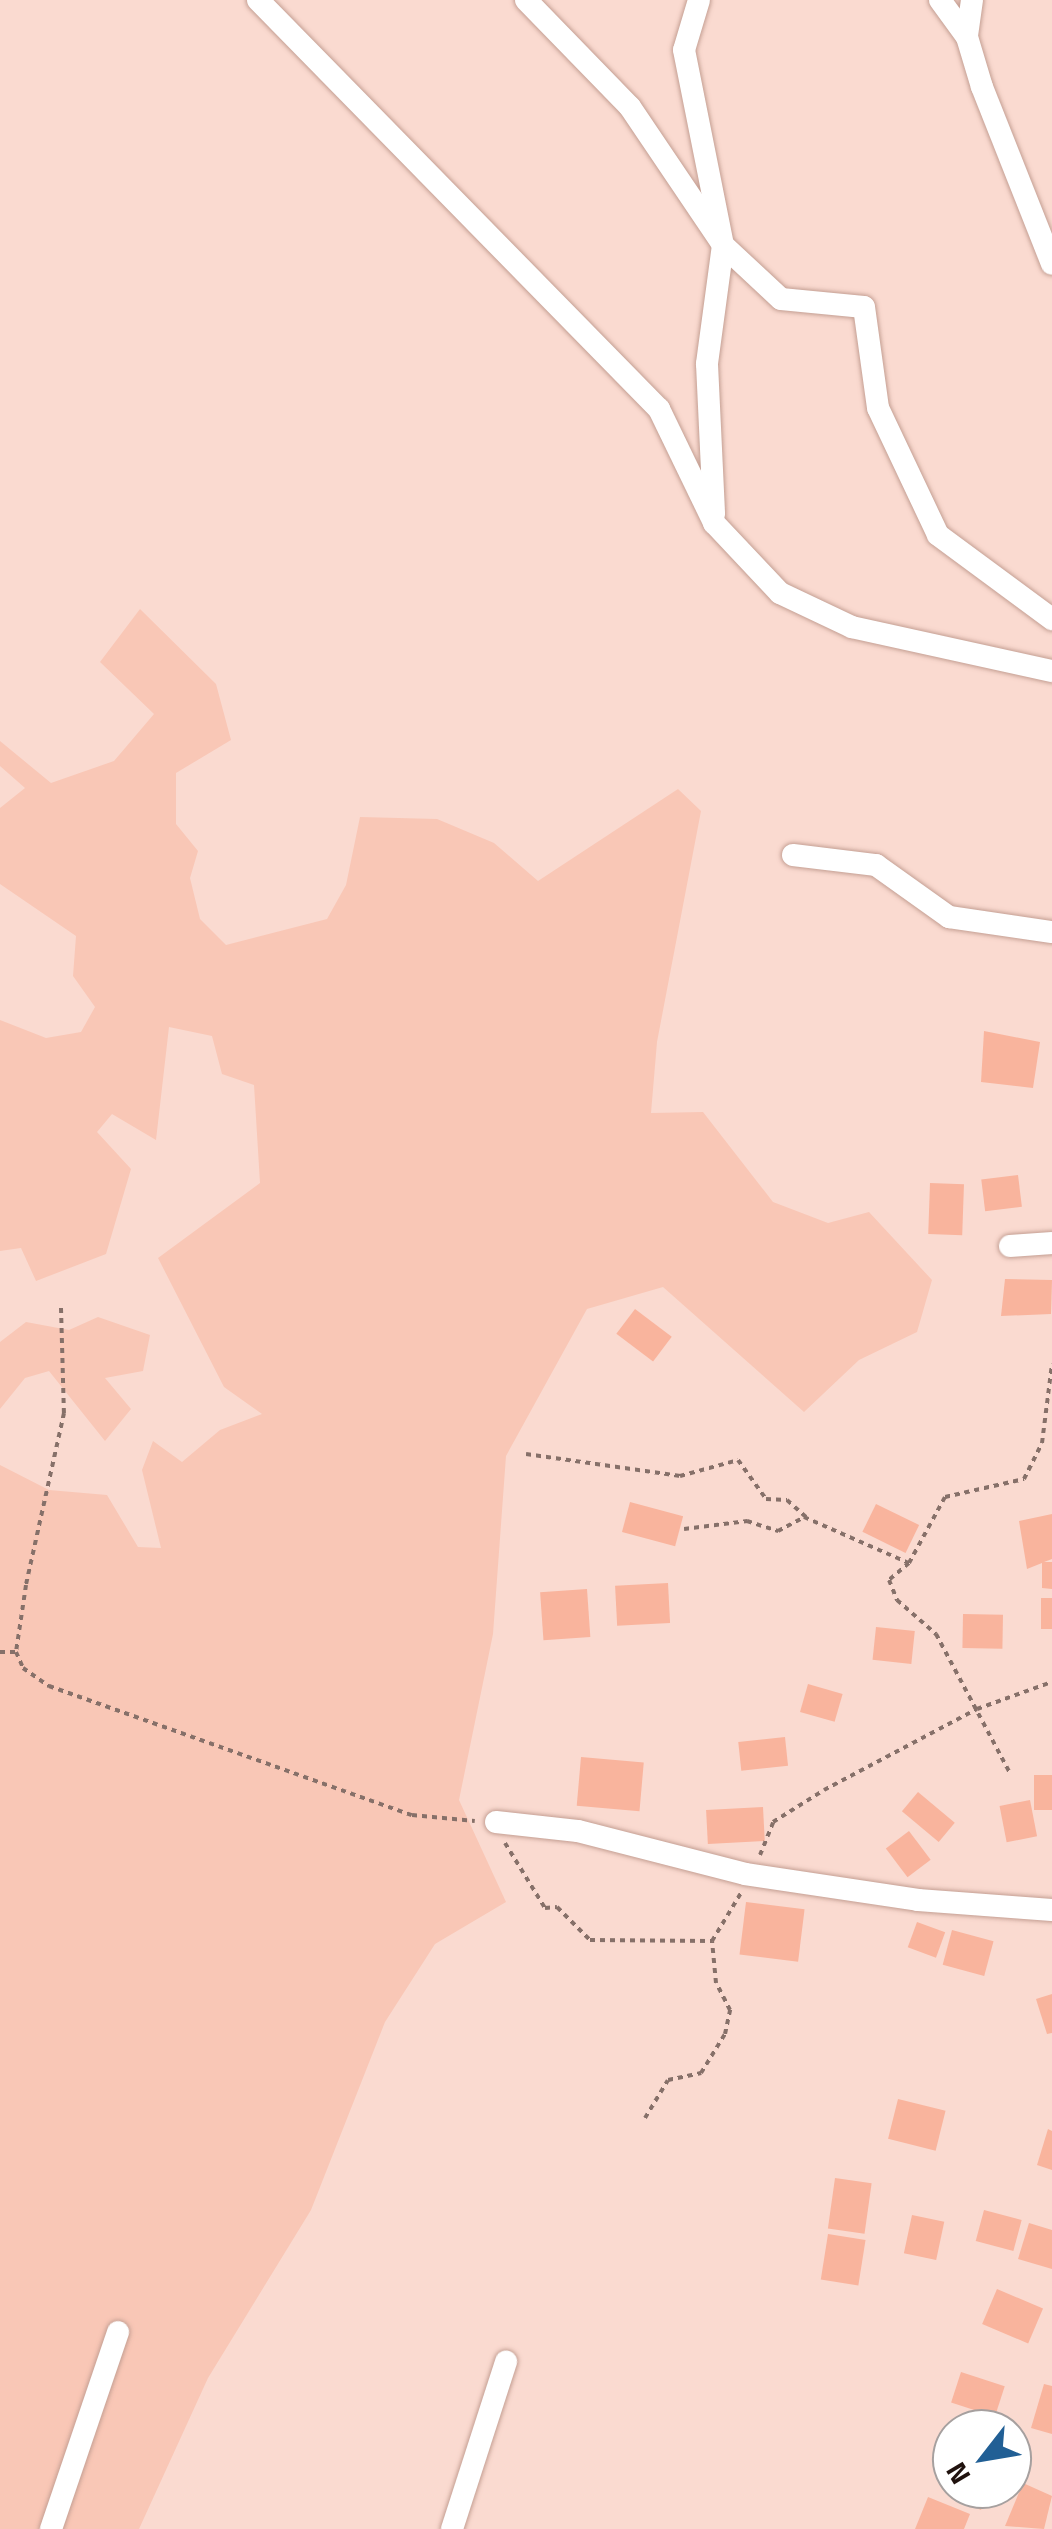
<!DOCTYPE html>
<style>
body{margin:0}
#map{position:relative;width:1052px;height:2529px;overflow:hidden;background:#fadad0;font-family:"Titillium Web",sans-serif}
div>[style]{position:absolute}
.green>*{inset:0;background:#f9c7b6}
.building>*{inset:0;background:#f9b49d;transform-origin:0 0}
.path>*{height:4px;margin-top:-2px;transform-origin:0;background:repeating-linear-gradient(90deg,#867069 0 5px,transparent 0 10px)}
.roads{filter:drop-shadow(0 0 2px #c49f93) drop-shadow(0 0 2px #c49f93)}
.minor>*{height:22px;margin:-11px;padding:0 11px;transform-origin:11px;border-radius:11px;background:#fff}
span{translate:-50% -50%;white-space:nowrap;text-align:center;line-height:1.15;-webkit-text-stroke:9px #fff;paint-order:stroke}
.north{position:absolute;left:932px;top:2409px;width:100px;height:100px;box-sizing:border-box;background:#fff;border:2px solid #a6a09f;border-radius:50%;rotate:239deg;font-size:28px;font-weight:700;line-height:40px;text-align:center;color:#20120e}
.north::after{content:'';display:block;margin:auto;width:35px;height:45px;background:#215f95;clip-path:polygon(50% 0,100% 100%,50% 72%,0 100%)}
</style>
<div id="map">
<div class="green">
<div style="clip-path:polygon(140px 609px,216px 684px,231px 740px,176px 773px,176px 824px,198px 851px,190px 878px,200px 919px,226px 945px,327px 919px,346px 885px,360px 817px,437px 819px,494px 843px,538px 881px,678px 789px,701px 811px,657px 1042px,651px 1113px,703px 1112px,773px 1202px,828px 1223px,869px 1212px,932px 1280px,917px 1332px,859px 1360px,804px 1412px,663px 1287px,587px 1309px,506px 1456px,493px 1634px,459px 1800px,506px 1902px,435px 1944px,385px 2022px,311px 2210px,208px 2378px,139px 2529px,0 2529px,0 1465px,49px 1490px,107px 1495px,138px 1547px,161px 1548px,142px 1470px,153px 1441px,182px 1462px,220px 1430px,262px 1414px,224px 1387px,158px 1258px,260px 1183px,254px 1085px,222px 1074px,212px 1036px,169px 1027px,156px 1140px,112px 1114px,97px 1132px,131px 1169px,106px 1254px,36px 1281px,21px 1248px,0 1251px,0 1020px,46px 1038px,81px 1032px,95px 1007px,73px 976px,76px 936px,0 884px,0 808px,25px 788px,0 766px,0 741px,51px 783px,114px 761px,154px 714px,100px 662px)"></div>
<div style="clip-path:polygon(98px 1317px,150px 1335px,143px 1371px,105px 1378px,131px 1409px,105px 1441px,49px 1371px,25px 1378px,0 1409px,0 1342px,26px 1322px,69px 1330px)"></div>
</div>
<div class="building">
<div style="clip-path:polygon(984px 1031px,1040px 1042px,1033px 1088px,981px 1082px)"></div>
<div style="left:1018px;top:1175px;width:32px;height:37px;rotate:83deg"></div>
<div style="left:930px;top:1183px;width:34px;height:51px;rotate:2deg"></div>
<div style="clip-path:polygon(1005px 1279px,1052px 1280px,1051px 1314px,1001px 1316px)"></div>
<div style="left:635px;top:1309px;width:46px;height:31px;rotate:37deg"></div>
<div style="left:630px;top:1502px;width:55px;height:31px;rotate:15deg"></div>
<div style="left:876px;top:1504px;width:48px;height:31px;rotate:26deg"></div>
<div style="clip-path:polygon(1052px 1514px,1052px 1559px,1044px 1562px,1052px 1562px,1052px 1589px,1042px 1588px,1042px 1563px,1027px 1569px,1019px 1521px)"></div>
<div style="left:668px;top:1583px;width:40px;height:53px;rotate:87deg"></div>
<div style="left:587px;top:1589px;width:48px;height:47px;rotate:86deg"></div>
<div style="left:1041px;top:1598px;width:11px;height:31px"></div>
<div style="left:963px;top:1614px;width:40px;height:34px;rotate:1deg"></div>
<div style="left:876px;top:1627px;width:39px;height:33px;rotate:6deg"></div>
<div style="left:808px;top:1684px;width:36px;height:29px;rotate:16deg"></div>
<div style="left:785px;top:1737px;width:29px;height:47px;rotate:84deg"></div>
<div style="left:581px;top:1757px;width:63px;height:49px;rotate:5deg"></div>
<div style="left:1052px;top:1775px;width:35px;height:18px;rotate:90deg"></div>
<div style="left:918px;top:1792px;width:48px;height:25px;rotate:40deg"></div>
<div style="left:1030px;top:1800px;width:37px;height:31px;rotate:79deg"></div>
<div style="left:763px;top:1807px;width:34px;height:57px;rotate:87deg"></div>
<div style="left:909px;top:1831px;width:36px;height:29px;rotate:53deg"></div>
<div style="left:746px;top:1902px;width:59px;height:53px;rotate:7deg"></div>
<div style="left:917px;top:1922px;width:30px;height:27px;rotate:20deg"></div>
<div style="left:952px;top:1930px;width:43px;height:36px;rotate:15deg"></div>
<div style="clip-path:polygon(1052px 1994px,1052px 2033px,1047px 2034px,1036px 1999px)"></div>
<div style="left:898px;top:2099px;width:49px;height:41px;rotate:14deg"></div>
<div style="clip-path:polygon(1048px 2129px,1052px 2131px,1052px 2170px,1037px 2165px)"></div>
<div style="left:835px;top:2178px;width:37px;height:51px;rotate:8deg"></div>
<div style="left:984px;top:2210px;width:39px;height:32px;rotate:15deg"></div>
<div style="left:912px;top:2215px;width:33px;height:39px;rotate:12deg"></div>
<div style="clip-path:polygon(1029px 2223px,1052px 2230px,1052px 2269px,1018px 2259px)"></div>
<div style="left:828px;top:2234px;width:38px;height:46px;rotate:9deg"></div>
<div style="left:997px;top:2289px;width:50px;height:38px;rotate:23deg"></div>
<div style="left:961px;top:2372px;width:46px;height:32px;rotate:18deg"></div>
<div style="clip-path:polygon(1044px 2384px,1052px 2386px,1052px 2434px,1031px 2428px)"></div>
<div style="clip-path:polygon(1023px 2483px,1052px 2496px,1044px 2529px,1005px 2526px)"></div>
<div style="clip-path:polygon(957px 2489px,990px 2489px,981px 2510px,953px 2498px)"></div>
<div style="clip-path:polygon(928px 2497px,970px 2514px,964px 2529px,915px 2529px)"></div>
</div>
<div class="path">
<div style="left:61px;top:1308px;width:105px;rotate:88.4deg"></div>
<div style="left:64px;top:1413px;width:176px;rotate:102.5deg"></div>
<div style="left:26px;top:1585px;width:68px;rotate:98.5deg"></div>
<div style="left:16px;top:1652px;width:17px;rotate:66deg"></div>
<div style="left:23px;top:1668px;width:32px;rotate:35deg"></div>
<div style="left:49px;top:1686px;width:385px;rotate:19.6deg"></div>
<div style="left:412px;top:1815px;width:63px;rotate:5.4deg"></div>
<div style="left:526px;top:1454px;width:156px;rotate:8.1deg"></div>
<div style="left:680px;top:1476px;width:60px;rotate:-15.4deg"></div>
<div style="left:738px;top:1460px;width:48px;rotate:54.3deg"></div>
<div style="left:766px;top:1499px;width:21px;rotate:3deg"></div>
<div style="left:787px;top:1500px;width:27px;rotate:42deg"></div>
<div style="left:684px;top:1529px;width:64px;rotate:-7.2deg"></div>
<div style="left:747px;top:1521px;width:33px;rotate:18deg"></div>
<div style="left:778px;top:1531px;width:30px;rotate:-28deg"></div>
<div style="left:804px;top:1517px;width:115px;rotate:23.7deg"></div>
<div style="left:909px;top:1563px;width:75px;rotate:-61.4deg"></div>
<div style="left:945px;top:1497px;width:81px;rotate:-12.8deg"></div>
<div style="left:1024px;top:1479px;width:40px;rotate:-63.4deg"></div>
<div style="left:1042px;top:1443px;width:80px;rotate:-82.8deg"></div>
<div style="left:909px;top:1563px;width:26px;rotate:140deg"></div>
<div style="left:889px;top:1580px;width:22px;rotate:68deg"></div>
<div style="left:897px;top:1600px;width:52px;rotate:41.1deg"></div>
<div style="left:936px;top:1634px;width:157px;rotate:62deg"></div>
<div style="left:0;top:1652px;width:15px"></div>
<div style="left:505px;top:1843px;width:76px;rotate:58.4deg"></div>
<div style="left:545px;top:1908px;width:12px;rotate:-5deg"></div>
<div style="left:557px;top:1907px;width:47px;rotate:45deg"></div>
<div style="left:590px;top:1940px;width:122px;rotate:0.5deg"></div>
<div style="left:712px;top:1941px;width:56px;rotate:-58.9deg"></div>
<div style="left:760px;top:1855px;width:35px;rotate:-68deg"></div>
<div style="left:773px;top:1822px;width:60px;rotate:-32.1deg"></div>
<div style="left:824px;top:1790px;width:173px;rotate:-27.9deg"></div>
<div style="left:977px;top:1709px;width:80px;rotate:-19.8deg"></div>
<div style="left:645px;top:2118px;width:44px;rotate:-58.8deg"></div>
<div style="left:668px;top:2080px;width:34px;rotate:-12deg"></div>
<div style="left:701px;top:2073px;width:46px;rotate:-58.4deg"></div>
<div style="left:725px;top:2034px;width:25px;rotate:-78deg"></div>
<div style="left:730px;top:2010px;width:30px;rotate:-117deg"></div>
<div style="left:716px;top:1983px;width:42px;rotate:-95.4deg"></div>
</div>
<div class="roads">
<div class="minor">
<div style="left:258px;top:0;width:573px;rotate:45.57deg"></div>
<div style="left:659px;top:409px;width:127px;rotate:64.2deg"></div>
<div style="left:714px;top:523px;width:96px;rotate:46.7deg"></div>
<div style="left:780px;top:593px;width:80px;rotate:25.3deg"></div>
<div style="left:852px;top:627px;width:205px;rotate:12.4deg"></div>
<div style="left:526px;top:0;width:149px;rotate:45.8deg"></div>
<div style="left:630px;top:107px;width:166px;rotate:56deg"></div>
<div style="left:723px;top:245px;width:79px;rotate:43deg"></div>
<div style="left:781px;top:299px;width:83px;rotate:5.5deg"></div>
<div style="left:864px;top:307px;width:102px;rotate:82.1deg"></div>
<div style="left:878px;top:408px;width:140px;rotate:64.7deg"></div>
<div style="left:938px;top:535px;width:142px;rotate:36.4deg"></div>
<div style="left:699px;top:0;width:52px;rotate:106.7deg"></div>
<div style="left:684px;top:50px;width:199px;rotate:78.7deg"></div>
<div style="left:723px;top:245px;width:120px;rotate:97.7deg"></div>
<div style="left:707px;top:364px;width:150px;rotate:87.3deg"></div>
<div style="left:940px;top:0;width:46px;rotate:53.9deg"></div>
<div style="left:972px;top:0;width:37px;rotate:98deg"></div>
<div style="left:967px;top:37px;width:52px;rotate:73.3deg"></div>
<div style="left:982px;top:87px;width:190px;rotate:68.4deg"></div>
<div style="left:793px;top:855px;width:84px;rotate:6.9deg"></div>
<div style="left:876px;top:865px;width:90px;rotate:35.5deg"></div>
<div style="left:949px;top:917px;width:104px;rotate:8.3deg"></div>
<div style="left:1010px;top:1246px;width:42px;rotate:-4.1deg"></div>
<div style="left:496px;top:1822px;width:82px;rotate:6.3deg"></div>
<div style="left:578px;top:1831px;width:172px;rotate:14.4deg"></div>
<div style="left:745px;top:1874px;width:175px;rotate:8.5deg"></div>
<div style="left:918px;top:1900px;width:134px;rotate:4.3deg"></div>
<div style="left:51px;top:2529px;width:208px;rotate:-71.2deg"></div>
<div style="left:452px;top:2529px;width:176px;rotate:-72.1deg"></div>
</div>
</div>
<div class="north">N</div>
</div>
